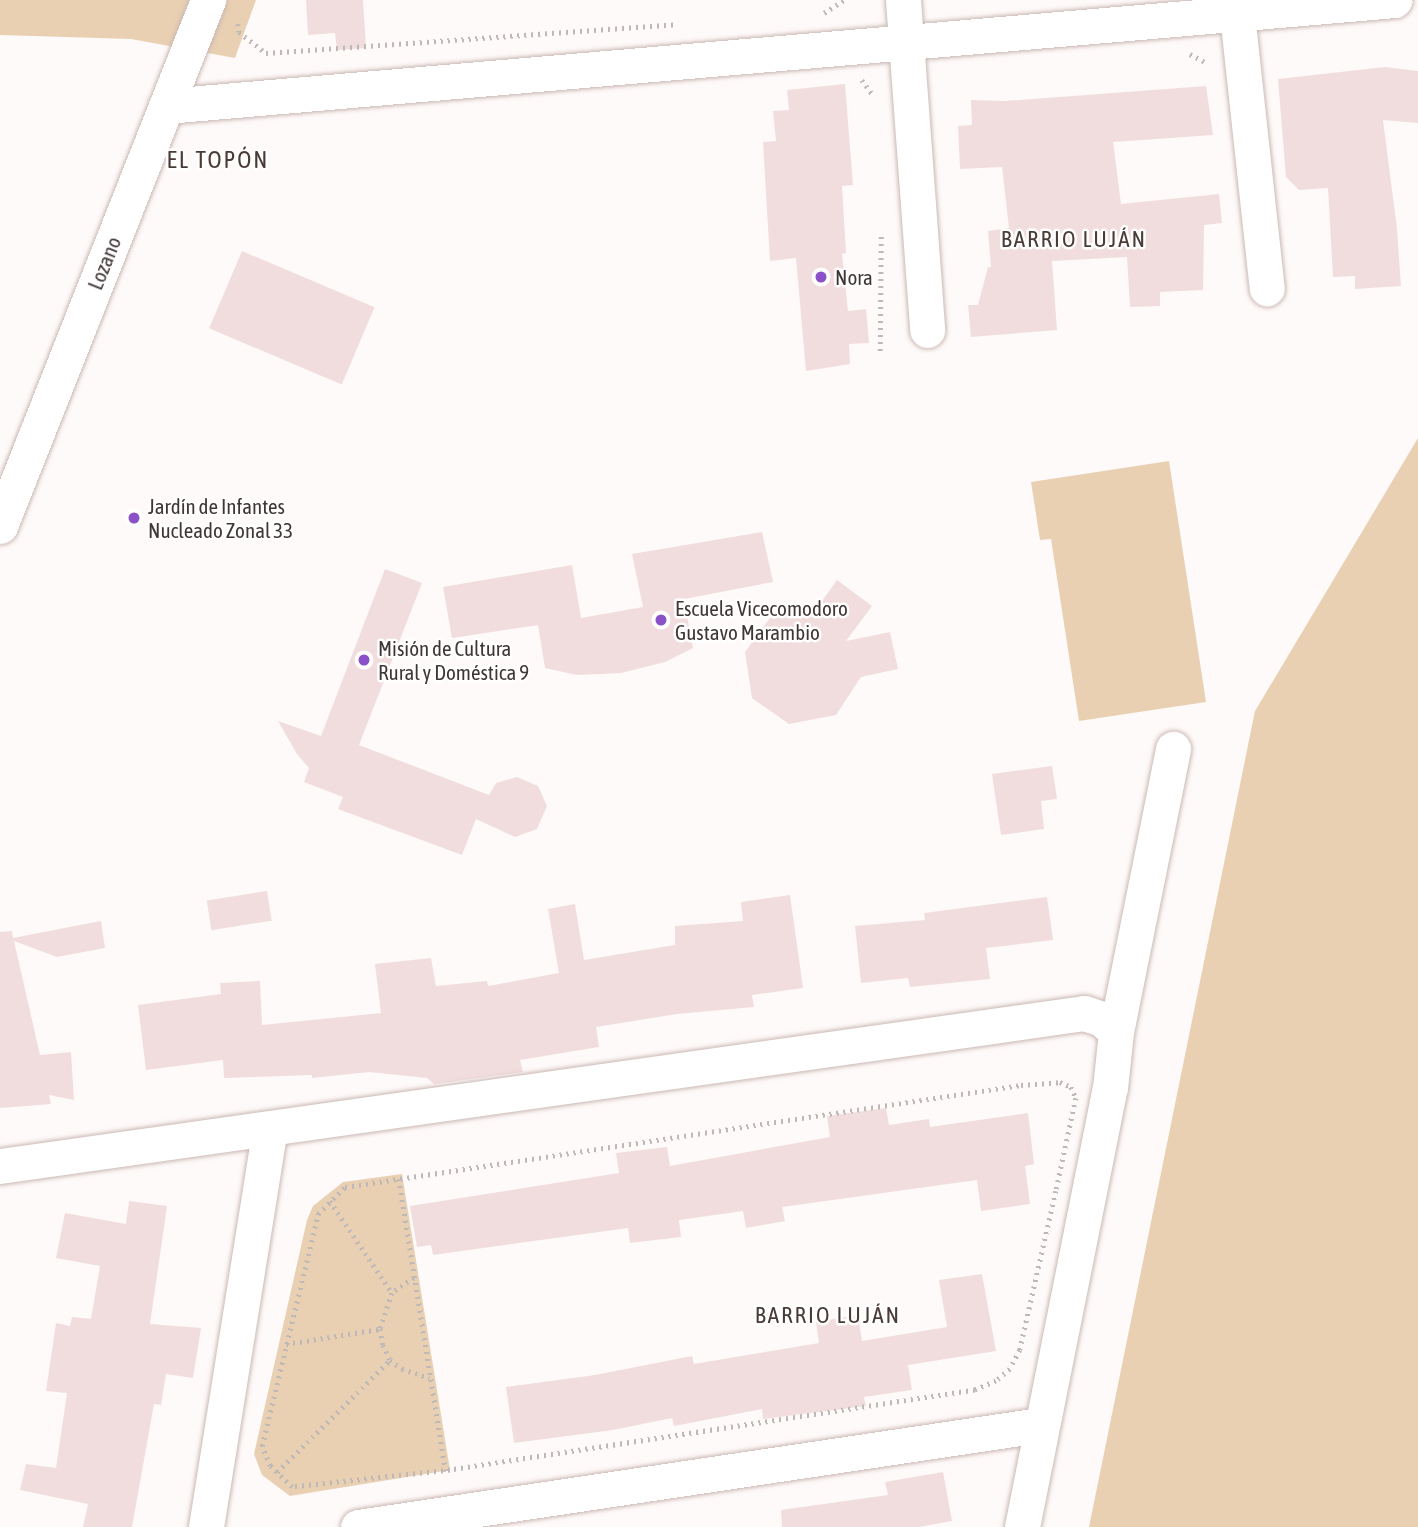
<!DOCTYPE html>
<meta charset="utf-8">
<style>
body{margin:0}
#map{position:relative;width:1418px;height:1527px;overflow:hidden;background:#fefaf9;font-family:"Asap Condensed",sans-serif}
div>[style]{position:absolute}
.green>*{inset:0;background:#e9d0b3}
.building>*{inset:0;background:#f1dddd;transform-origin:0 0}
.path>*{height:4.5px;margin-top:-2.25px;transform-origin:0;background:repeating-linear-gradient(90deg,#beb9b7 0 2px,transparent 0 7px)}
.roads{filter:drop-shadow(0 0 2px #cbb8b3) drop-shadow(0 0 2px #cbb8b3)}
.minor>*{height:35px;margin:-17.5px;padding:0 17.5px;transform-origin:17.5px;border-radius:17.5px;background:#fff}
.dots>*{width:19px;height:19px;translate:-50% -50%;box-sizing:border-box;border:4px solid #fff;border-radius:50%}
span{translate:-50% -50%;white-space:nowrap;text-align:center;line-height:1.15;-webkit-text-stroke:5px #fff;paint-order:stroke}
.street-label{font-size:21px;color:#3f3735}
.poi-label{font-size:21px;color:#3f3735}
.left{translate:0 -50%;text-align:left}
.neighbourhood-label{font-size:23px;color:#4a3b37;letter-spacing:2px}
.quarter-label{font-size:24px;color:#4a3b37;letter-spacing:2px}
</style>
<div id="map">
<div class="green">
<div style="clip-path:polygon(0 0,256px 0,235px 58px,131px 39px,0 35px)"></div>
<div style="clip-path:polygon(1418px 438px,1418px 1527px,1089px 1527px,1255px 711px)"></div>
<div style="clip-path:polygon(1169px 461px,1206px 702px,1079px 721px,1051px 539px,1040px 540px,1031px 482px)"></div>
<div style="clip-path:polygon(402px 1174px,450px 1470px,290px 1496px,262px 1475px,254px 1454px,307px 1220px,313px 1206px,343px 1182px)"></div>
</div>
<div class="building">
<div style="clip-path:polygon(306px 0,363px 0,366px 48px,337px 50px,335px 33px,308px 35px)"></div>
<div style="clip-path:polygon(1385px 67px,1418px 71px,1418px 123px,1383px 120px,1397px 229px,1401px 286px,1355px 289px,1355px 276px,1333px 277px,1328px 188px,1299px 190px,1286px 177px,1278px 79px)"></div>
<div style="clip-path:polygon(845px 84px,853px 185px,842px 186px,846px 253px,842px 254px,848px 311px,866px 309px,869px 343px,849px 344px,850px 364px,806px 371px,796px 258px,770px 261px,763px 142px,776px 141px,773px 111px,789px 110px,787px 90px)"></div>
<div style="clip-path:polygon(1206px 86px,1213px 135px,1113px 142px,1121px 204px,1219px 194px,1222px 223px,1204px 225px,1203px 290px,1160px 292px,1160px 306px,1130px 307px,1127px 257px,1052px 261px,1057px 330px,971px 337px,968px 305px,978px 305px,988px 267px,991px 267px,988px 231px,1009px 228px,1002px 167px,960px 169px,958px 126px,972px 125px,971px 100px,1005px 101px)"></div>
<div style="left:242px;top:251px;width:144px;height:84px;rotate:23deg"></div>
<div style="clip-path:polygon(762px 532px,773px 582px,684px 599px,693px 648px,665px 662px,621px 673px,577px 675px,545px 668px,538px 625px,452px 638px,443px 587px,572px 565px,581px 618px,643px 607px,632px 554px)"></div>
<div style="clip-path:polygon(385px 569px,422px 583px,359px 745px,489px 795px,496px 783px,517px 777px,538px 786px,547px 806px,537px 829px,515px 837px,476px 819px,462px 855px,338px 809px,343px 797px,304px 782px,309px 768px,297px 754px,278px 721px,321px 736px)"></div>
<div style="clip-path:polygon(837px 580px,872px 606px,846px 641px,890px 632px,898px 669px,861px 677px,836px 715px,789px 724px,752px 698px,745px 652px,770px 618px,817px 608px)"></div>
<div style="clip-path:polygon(1052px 766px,1057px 799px,1041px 801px,1044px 829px,1001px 835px,992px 774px)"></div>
<div style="left:267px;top:891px;width:30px;height:61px;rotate:81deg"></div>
<div style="clip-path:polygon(790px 895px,803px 988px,752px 995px,754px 1007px,677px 1014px,596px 1027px,599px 1047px,520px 1060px,523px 1072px,434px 1084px,427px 1078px,369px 1072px,312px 1078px,312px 1075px,224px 1078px,223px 1060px,146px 1070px,138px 1005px,221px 994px,220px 983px,260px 981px,262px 1025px,381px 1013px,375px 964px,431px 958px,436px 986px,487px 981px,488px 986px,559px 973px,548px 909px,575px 904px,584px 960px,675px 945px,675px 926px,743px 921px,741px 902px)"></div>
<div style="clip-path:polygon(1047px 897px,1053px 940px,986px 948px,990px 979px,910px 987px,908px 978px,861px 983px,855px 926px,925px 920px,924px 913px)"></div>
<div style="clip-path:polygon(101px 921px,105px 948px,57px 957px,14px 941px,40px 1055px,71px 1052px,74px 1100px,49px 1095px,51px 1104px,0 1108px,0 932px,12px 931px,13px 938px)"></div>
<div style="clip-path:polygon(886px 1108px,889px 1125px,929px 1119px,930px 1127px,1028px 1113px,1034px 1164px,1025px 1166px,1030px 1204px,981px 1211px,977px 1180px,782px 1207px,785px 1221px,746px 1228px,743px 1211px,679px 1220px,681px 1237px,630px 1243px,628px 1228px,433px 1255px,431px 1245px,417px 1247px,410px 1206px,619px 1173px,616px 1153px,667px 1147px,670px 1166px,830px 1137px,827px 1116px)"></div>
<div style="clip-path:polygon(129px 1201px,167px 1206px,150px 1324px,201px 1328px,193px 1378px,166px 1374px,161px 1405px,154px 1404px,132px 1527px,83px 1527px,88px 1504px,20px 1490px,26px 1464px,56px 1468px,67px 1393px,46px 1391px,56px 1323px,70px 1326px,72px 1317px,91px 1319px,100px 1266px,56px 1258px,65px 1213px,126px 1224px)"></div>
<div style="clip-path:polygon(982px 1274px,996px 1351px,908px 1365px,912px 1390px,864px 1397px,866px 1406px,763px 1419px,762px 1409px,674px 1426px,672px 1418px,613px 1430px,514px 1443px,506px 1387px,595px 1375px,692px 1356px,694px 1364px,819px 1343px,816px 1322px,858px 1315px,862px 1341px,947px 1327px,939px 1280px)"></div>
<div style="clip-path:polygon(943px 1472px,952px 1521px,919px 1527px,782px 1527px,781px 1510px,888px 1495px,885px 1482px)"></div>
</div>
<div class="path">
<div style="left:824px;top:13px;width:24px;rotate:-33deg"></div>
<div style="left:238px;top:24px;width:8px;rotate:83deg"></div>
<div style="left:239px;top:32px;width:34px;rotate:38deg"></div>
<div style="left:266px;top:53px;width:411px;rotate:-4deg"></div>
<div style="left:1190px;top:54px;width:19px;rotate:28deg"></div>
<div style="left:862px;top:80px;width:19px;rotate:54deg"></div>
<div style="left:880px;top:351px;width:119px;rotate:-89.5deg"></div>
<div style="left:1060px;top:1082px;width:12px;rotate:24deg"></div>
<div style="left:1071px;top:1087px;width:12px;rotate:66deg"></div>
<div style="left:1076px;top:1098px;width:95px;rotate:102.1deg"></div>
<div style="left:1056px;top:1191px;width:163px;rotate:102.8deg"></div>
<div style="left:1020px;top:1350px;width:21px;rotate:118deg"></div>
<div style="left:1010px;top:1369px;width:18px;rotate:139deg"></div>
<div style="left:996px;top:1381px;width:23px;rotate:157deg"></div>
<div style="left:975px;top:1390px;width:531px;rotate:171.34deg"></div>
<div style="left:450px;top:1470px;width:159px;rotate:173.9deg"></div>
<div style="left:292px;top:1487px;width:30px;rotate:-136deg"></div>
<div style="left:270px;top:1466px;width:22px;rotate:-112deg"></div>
<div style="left:262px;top:1446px;width:239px;rotate:-76.4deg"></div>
<div style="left:318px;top:1214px;width:38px;rotate:-45deg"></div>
<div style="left:345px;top:1187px;width:684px;rotate:-8.58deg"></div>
<div style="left:1021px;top:1085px;width:39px;rotate:-4deg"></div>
<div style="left:399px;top:1179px;width:296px;rotate:80.9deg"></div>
<div style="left:330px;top:1201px;width:111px;rotate:56deg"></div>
<div style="left:414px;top:1278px;width:27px;rotate:146deg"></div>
<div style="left:392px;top:1293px;width:38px;rotate:108deg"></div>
<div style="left:380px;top:1329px;width:16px;rotate:79deg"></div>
<div style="left:383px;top:1345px;width:17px;rotate:65deg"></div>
<div style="left:390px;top:1360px;width:15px;rotate:37deg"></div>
<div style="left:402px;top:1369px;width:29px;rotate:18deg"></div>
<div style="left:286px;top:1344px;width:95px;rotate:-9.1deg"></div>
<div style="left:277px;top:1472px;width:159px;rotate:-44.7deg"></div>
</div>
<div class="roads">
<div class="minor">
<div style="left:903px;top:0;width:331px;rotate:85.8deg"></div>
<div style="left:1237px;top:14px;width:276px;rotate:83.8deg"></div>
<div style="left:166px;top:106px;width:1233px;rotate:-4.93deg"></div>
<div style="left:0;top:526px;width:566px;rotate:-68.42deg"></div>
<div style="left:0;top:1166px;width:1095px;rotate:-8.03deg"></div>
<div style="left:1084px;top:1013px;width:19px;rotate:18deg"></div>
<div style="left:1102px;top:1019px;width:19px;rotate:43deg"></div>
<div style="left:206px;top:1527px;width:403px;rotate:-80.9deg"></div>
<div style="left:358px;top:1527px;width:690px;rotate:-8.51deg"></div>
<div style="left:1022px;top:1527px;width:448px;rotate:-78.7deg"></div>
<div style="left:1110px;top:1088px;width:56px;rotate:-83.9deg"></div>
<div style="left:1116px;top:1032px;width:289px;rotate:-78.6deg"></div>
</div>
</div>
<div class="dots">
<div style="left:821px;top:277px;background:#8a51c8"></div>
<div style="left:134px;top:518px;background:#8a51c8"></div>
<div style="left:661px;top:620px;background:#8a51c8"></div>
<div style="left:364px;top:660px;background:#8a51c8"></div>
</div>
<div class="street-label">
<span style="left:104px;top:263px;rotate:-68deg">Lozano</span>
</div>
<div class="poi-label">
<span class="left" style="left:835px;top:277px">Nora</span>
<span class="left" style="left:148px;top:518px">Jardín de Infantes<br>Nucleado Zonal 33</span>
<span class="left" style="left:675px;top:620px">Escuela Vicecomodoro<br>Gustavo Marambio</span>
<span class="left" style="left:378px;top:660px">Misión de Cultura<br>Rural y Doméstica 9</span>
</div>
<div class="neighbourhood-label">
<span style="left:1074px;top:239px">BARRIO LUJÁN</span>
<span style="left:828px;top:1315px">BARRIO LUJÁN</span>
</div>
<div class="quarter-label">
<span style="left:218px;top:160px">EL TOPÓN</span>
</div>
</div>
